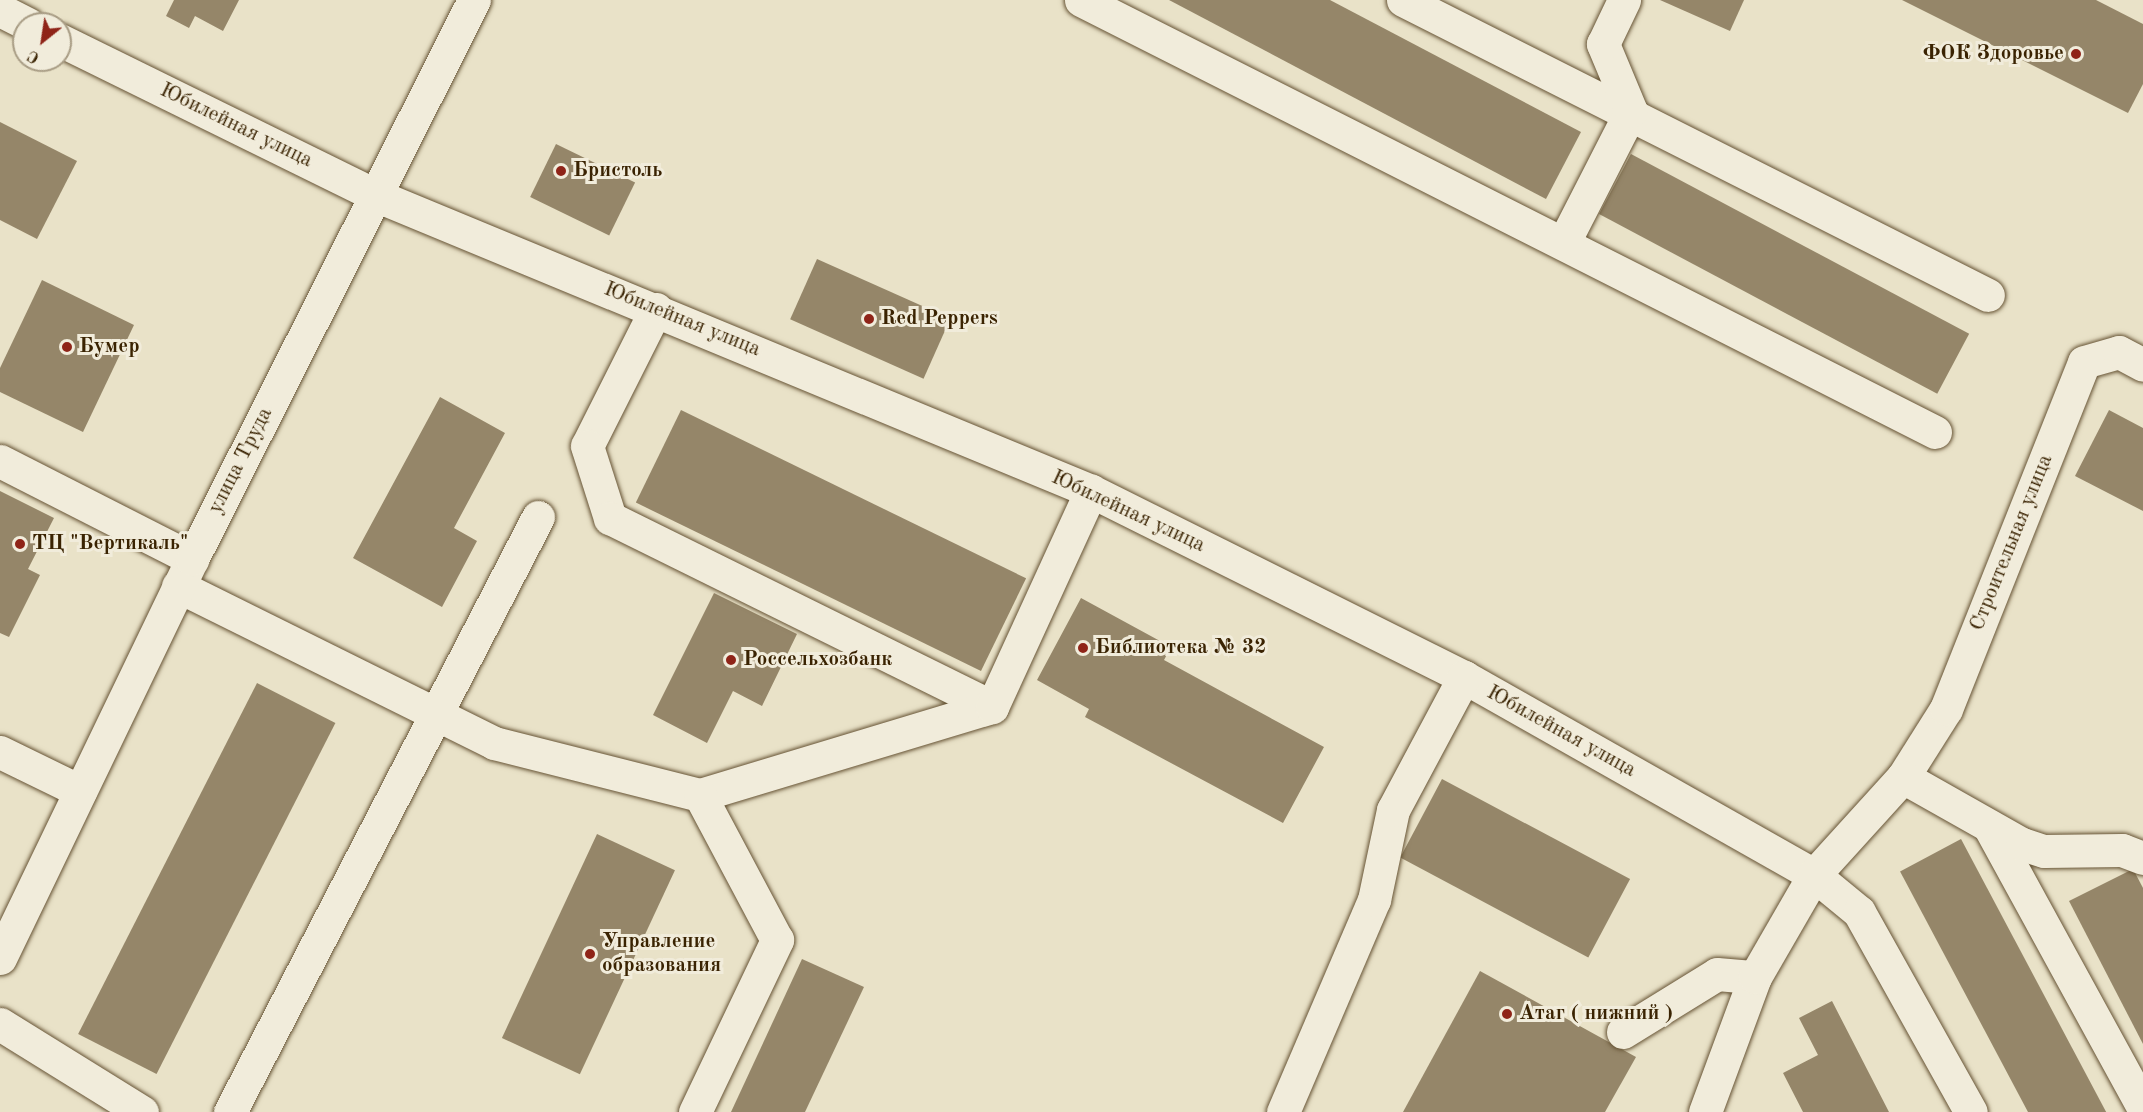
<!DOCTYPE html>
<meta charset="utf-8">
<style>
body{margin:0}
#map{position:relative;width:2143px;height:1112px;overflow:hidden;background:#e9e2c8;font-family:"Old Standard TT",serif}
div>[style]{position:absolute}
.building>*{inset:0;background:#958669;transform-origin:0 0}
.roads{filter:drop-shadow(0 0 2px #665334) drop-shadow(0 0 2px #665334)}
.minor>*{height:33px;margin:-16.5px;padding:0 16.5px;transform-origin:16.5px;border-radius:16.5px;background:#f1ecdb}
.dots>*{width:16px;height:16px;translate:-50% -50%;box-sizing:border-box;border:3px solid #f1ecdb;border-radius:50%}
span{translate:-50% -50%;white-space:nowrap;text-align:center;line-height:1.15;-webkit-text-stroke:6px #f1ecdb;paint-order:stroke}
.poi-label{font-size:21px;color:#3a2302;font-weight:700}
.right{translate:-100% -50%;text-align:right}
.left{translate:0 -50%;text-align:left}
.street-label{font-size:21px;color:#3a2302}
.north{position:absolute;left:12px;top:12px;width:60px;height:60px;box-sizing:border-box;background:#f1ecdb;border:2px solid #a89c84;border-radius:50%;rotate:210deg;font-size:16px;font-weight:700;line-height:24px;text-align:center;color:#3a2302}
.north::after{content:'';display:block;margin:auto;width:21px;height:27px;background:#8f2418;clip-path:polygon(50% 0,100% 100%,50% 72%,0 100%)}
</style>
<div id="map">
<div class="building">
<div style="clip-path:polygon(174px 0,239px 0,223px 31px,195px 16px,189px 28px,166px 16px)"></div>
<div style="clip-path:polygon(1169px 0,1330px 0,1581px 132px,1546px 199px)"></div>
<div style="clip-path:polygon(1660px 0,1744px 0,1730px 31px)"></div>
<div style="clip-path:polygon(1902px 0,2096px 0,2143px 24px,2143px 84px,2128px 113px)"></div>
<div style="clip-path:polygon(0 122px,77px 161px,37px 239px,0 220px)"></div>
<div style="left:556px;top:144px;width:88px;height:59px;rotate:26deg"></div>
<div style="left:1631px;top:154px;width:383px;height:68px;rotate:28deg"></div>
<div style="left:817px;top:259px;width:146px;height:66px;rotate:24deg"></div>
<div style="clip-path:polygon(42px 280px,134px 325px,83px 432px,0 392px,0 368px)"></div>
<div style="clip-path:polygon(440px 397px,505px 433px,454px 528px,477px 541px,442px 607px,353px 558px)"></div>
<div style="left:681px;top:410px;width:384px;height:103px;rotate:26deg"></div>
<div style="clip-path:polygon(2109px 410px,2143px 428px,2143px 511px,2075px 476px)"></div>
<div style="clip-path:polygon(0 491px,54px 518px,28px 569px,40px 575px,9px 637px,0 633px)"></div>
<div style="clip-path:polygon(714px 593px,797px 634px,762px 706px,733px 691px,707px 743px,653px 715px)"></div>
<div style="clip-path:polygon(1081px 598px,1171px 647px,1164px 660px,1324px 747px,1283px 823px,1085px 717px,1089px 709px,1037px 680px)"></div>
<div style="left:257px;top:683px;width:88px;height:394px;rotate:27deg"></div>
<div style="left:1442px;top:779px;width:213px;height:89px;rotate:28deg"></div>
<div style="left:597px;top:834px;width:86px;height:225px;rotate:25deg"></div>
<div style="left:1961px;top:839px;width:310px;height:69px;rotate:62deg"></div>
<div style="clip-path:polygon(2133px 869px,2143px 888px,2143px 1044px,2069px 901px)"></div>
<div style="clip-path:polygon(802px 959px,864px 987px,805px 1112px,731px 1112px)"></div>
<div style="clip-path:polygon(1480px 971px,1636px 1057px,1605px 1112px,1403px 1112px)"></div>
<div style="clip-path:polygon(1832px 1001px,1889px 1112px,1803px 1112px,1783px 1073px,1818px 1055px,1799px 1018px)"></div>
</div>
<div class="roads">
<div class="minor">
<div style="left:1081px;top:0;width:957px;rotate:26.83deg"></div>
<div style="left:1403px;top:0;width:655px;rotate:26.76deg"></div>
<div style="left:0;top:10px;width:31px;rotate:27deg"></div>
<div style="left:60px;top:40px;width:351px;rotate:26.2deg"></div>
<div style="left:375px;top:195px;width:775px;rotate:22.46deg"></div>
<div style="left:1091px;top:491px;width:417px;rotate:26.5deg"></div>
<div style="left:1464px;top:677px;width:402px;rotate:29.5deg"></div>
<div style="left:1814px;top:875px;width:58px;rotate:39.4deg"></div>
<div style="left:1859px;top:912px;width:229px;rotate:60.8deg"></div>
<div style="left:1564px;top:242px;width:147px;rotate:-62.9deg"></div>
<div style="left:1631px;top:111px;width:73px;rotate:-112.7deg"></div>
<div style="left:1603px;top:44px;width:49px;rotate:-64.5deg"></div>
<div style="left:656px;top:309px;width:153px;rotate:116.7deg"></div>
<div style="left:587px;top:446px;width:76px;rotate:72.3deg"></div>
<div style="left:610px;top:518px;width:426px;rotate:26.3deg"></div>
<div style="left:0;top:461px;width:216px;rotate:27deg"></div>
<div style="left:178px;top:586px;width:353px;rotate:26.4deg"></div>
<div style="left:494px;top:743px;width:212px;rotate:14.2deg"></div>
<div style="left:700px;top:795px;width:305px;rotate:-16.8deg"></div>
<div style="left:992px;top:707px;width:238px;rotate:-65.4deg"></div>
<div style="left:0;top:752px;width:89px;rotate:26deg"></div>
<div style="left:1903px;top:777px;width:80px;rotate:-57.7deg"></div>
<div style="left:1946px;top:709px;width:373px;rotate:-68.3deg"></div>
<div style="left:2084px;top:362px;width:36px;rotate:-16deg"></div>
<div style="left:2119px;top:352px;width:27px;rotate:28deg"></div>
<div style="left:1989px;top:826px;width:320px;rotate:61.3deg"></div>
<div style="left:0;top:958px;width:443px;rotate:-64.3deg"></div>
<div style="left:192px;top:559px;width:626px;rotate:-63.23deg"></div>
<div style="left:0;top:1024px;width:167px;rotate:31.8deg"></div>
<div style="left:1623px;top:1032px;width:110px;rotate:-31.7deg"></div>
<div style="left:1717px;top:974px;width:38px;rotate:5deg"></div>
<div style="left:230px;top:1112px;width:670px;rotate:-62.63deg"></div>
<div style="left:695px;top:1112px;width:191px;rotate:-64.5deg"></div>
<div style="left:777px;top:940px;width:164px;rotate:-118deg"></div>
<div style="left:1283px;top:1112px;width:231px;rotate:-66.8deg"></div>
<div style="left:1374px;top:900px;width:92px;rotate:-78.1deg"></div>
<div style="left:1393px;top:810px;width:151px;rotate:-61.9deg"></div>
<div style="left:1705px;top:1112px;width:144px;rotate:-69.7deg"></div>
<div style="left:1755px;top:977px;width:118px;rotate:-60deg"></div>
<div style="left:1814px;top:875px;width:132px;rotate:-47.8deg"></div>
<div style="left:1903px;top:777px;width:137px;rotate:29.4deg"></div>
<div style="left:2022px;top:844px;width:23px;rotate:18deg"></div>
<div style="left:2044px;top:851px;width:78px;rotate:-0.7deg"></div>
<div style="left:2122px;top:850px;width:22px;rotate:21deg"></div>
</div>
</div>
<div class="dots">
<div style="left:2076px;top:54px;background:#8f2418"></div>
<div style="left:561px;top:171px;background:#8f2418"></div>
<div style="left:869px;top:319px;background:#8f2418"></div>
<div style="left:67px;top:347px;background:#8f2418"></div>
<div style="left:20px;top:544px;background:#8f2418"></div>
<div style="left:1083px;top:648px;background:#8f2418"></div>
<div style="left:731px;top:660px;background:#8f2418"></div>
<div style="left:590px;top:954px;background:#8f2418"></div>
<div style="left:1507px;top:1014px;background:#8f2418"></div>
</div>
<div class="poi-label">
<span class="right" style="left:2064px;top:54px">ФОК Здоровье</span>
<span class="left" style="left:573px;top:171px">Бристоль</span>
<span class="left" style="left:881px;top:319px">Red Peppers</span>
<span class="left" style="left:79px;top:347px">Бумер</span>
<span class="left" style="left:32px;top:544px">ТЦ "Вертикаль"</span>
<span class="left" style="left:1095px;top:648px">Библиотека № 32</span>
<span class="left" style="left:743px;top:660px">Россельхозбанк</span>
<span class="left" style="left:602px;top:954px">Управление<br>образования</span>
<span class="left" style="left:1519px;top:1014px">Атаг ( нижний )</span>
</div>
<div class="street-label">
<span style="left:236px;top:126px;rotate:26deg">Юбилейная улица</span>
<span style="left:682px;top:320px;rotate:22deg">Юбилейная улица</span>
<span style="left:241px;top:461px;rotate:-63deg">улица Труда</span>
<span style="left:1128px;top:512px;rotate:25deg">Юбилейная улица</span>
<span style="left:2012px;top:543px;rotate:-68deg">Строительная улица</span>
<span style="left:1561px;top:732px;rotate:29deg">Юбилейная улица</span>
</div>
<div class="north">С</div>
</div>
